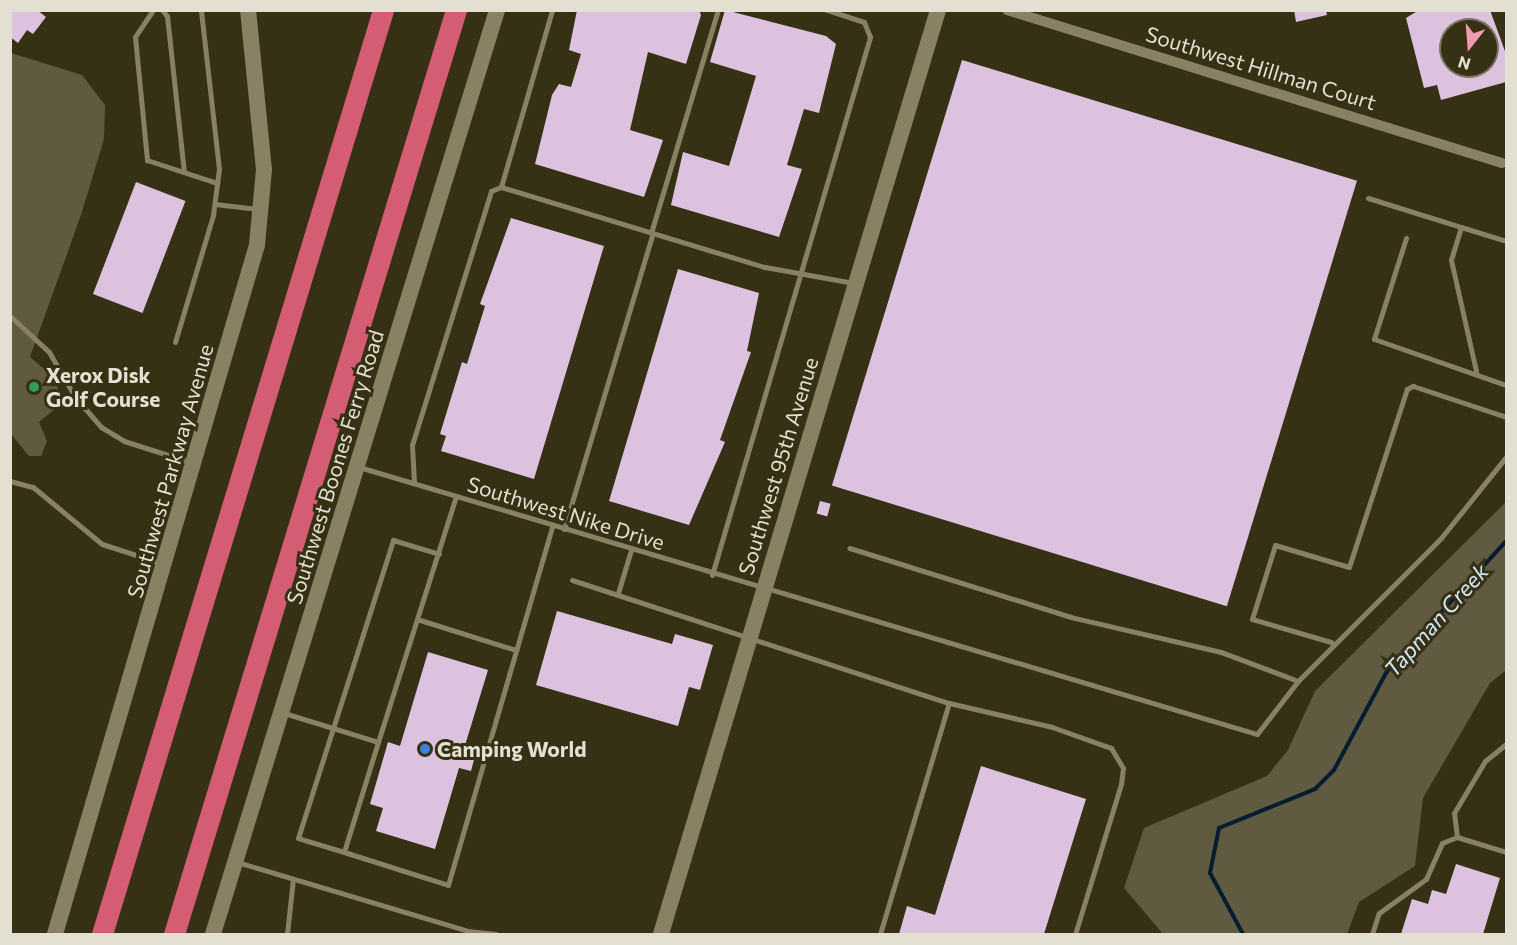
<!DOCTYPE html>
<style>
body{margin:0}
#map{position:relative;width:1517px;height:945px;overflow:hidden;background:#363015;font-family:Commissioner,sans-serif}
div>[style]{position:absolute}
.green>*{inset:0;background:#605a40}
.stream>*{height:4px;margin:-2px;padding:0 2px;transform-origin:2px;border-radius:2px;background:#031d2f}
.building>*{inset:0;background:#dcc2df;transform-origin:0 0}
.lane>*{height:5px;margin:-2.5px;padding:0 2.5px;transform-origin:2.5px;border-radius:2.5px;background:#888164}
.street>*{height:10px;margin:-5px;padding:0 5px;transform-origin:5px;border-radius:5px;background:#888164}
.secondary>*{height:16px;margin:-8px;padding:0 8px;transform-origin:8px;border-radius:8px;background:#888164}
.highway>*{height:21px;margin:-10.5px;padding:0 10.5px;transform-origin:10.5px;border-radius:10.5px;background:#d45d74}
.dots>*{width:16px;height:16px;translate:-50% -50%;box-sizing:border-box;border:3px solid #363015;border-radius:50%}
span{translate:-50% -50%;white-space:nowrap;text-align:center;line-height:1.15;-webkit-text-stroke:6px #363015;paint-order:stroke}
.street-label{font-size:21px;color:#e4e0d1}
.poi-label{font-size:21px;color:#e4e0d1;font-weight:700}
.left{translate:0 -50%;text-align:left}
.water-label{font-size:22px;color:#d3e7f7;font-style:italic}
.frame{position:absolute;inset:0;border:12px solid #e4e0d1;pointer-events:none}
.north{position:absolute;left:1439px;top:18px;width:60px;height:60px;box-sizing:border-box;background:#363015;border:2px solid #7c7660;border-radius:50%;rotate:197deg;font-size:16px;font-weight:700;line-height:24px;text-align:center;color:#e4e0d1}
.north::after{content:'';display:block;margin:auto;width:21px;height:27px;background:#f29ab0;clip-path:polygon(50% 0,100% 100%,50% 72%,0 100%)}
</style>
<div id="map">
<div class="green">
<div style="clip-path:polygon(11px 53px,82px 75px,105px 105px,104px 139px,81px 215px,30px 357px,50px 374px,65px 401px,39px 422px,47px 441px,41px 456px,29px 456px,11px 434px)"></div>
<div style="clip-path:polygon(1506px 502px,1506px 670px,1490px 683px,1423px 798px,1415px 866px,1359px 902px,1347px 934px,1163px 934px,1124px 888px,1144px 828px,1267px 776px,1288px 750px,1315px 691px)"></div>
</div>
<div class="stream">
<div style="left:1243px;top:934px;width:69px;rotate:-118.4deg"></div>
<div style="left:1210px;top:873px;width:46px;rotate:-78.7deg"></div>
<div style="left:1219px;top:828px;width:104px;rotate:-22.1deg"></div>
<div style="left:1315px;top:789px;width:27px;rotate:-45deg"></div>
<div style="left:1334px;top:770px;width:110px;rotate:-61.8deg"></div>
<div style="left:1386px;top:673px;width:178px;rotate:-47.7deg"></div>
</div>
<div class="building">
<div style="clip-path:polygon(10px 10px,37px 10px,46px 17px,33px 34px,27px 30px,18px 43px,10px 37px)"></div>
<div style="clip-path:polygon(577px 10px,699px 10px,701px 15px,686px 64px,648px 52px,630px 130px,663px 140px,644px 197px,535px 164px,552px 95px,559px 84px,571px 87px,581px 54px,569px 50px)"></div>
<div style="clip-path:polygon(725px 10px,826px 36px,836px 44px,819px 113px,804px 109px,787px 165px,802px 169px,779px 237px,671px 205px,683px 152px,729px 166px,756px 76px,710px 62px)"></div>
<div style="clip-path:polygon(1294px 10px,1326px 10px,1327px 15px,1296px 22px)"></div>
<div style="clip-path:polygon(evenodd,1419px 10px,1490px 10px,1506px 54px,1506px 82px,1441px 100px,1437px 85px,1424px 88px,1406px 18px,1419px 10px,1451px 30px,1487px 30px,1487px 66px,1451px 66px,1451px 30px)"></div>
<div style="left:962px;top:60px;width:413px;height:445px;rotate:17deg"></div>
<div style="left:136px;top:182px;width:53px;height:120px;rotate:21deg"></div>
<div style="clip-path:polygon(511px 218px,604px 246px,534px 479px,441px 451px,446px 436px,440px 434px,462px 362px,467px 364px,485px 306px,480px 304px)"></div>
<div style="clip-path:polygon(678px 269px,759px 293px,747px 351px,751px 352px,720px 440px,725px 442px,689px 525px,609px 501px)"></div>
<div style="left:820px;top:501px;width:11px;height:13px;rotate:15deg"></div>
<div style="clip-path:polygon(557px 611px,672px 644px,675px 634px,713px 645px,700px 690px,689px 687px,678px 726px,536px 685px)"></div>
<div style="clip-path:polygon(428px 652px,488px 670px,463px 752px,475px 756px,471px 771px,459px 768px,435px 849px,376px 831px,383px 808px,370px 804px,388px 742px,400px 746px)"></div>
<div style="clip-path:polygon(981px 766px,1086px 799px,1044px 934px,899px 934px,907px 906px,935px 915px)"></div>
<div style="clip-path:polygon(1456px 864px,1500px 878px,1483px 934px,1401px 934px,1412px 899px,1428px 904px,1432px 890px,1446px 894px)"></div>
</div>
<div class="lane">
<div style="left:153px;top:10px;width:32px;rotate:124deg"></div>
<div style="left:135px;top:37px;width:124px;rotate:84.4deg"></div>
<div style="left:147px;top:160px;width:74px;rotate:18.2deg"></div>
<div style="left:162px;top:10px;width:8px;rotate:50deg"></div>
<div style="left:167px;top:16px;width:157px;rotate:83.8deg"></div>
<div style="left:501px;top:187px;width:184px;rotate:-73.9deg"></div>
<div style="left:1368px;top:198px;width:97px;rotate:17.3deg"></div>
<div style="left:1461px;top:227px;width:34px;rotate:107deg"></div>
<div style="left:1451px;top:260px;width:114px;rotate:77.3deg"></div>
<div style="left:215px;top:204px;width:43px;rotate:6.6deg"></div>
<div style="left:1461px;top:227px;width:47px;rotate:17.3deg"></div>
<div style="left:651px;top:233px;width:233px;rotate:-73.3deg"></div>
<div style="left:1406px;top:238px;width:106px;rotate:107.6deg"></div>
<div style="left:1374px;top:339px;width:140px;rotate:19.2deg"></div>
<div style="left:10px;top:316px;width:53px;rotate:42.7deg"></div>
<div style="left:49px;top:352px;width:52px;rotate:60deg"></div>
<div style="left:75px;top:397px;width:40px;rotate:49deg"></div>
<div style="left:101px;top:427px;width:27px;rotate:31deg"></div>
<div style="left:124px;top:441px;width:69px;rotate:17.7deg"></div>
<div style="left:175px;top:342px;width:133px;rotate:-73.3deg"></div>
<div style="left:213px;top:215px;width:46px;rotate:-82.6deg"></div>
<div style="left:219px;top:169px;width:160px;rotate:-96.5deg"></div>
<div style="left:359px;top:467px;width:937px;rotate:16.56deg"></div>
<div style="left:1257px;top:734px;width:67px;rotate:-52.3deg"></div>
<div style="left:1298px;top:681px;width:82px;rotate:-159.4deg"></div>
<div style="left:1221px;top:652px;width:154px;rotate:-166.9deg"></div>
<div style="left:1071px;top:617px;width:232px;rotate:-162.7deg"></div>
<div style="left:10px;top:481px;width:24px;rotate:15deg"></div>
<div style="left:33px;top:487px;width:89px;rotate:39.6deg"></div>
<div style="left:102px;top:544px;width:62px;rotate:17.9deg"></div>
<div style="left:414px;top:483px;width:38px;rotate:-93deg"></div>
<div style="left:412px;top:445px;width:266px;rotate:-72.7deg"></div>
<div style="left:491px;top:191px;width:11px;rotate:-22deg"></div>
<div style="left:501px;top:187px;width:276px;rotate:16.9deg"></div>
<div style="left:765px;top:267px;width:90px;rotate:10.2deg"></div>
<div style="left:564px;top:529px;width:309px;rotate:-73.3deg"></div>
<div style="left:712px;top:575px;width:561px;rotate:-73.63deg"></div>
<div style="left:870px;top:37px;width:16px;rotate:-112deg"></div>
<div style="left:864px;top:22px;width:40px;rotate:-162deg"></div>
<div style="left:572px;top:580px;width:397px;rotate:18.1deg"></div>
<div style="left:949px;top:703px;width:106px;rotate:13.1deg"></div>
<div style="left:1052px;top:727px;width:63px;rotate:19.6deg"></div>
<div style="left:1111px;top:748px;width:23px;rotate:59deg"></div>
<div style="left:1123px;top:768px;width:16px;rotate:97deg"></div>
<div style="left:1121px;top:784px;width:157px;rotate:107deg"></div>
<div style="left:618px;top:593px;width:45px;rotate:-73.2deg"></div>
<div style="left:420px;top:620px;width:101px;rotate:17.4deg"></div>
<div style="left:1331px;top:642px;width:82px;rotate:-163.8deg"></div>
<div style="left:1252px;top:619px;width:77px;rotate:-72.7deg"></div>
<div style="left:1275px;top:545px;width:77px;rotate:16.6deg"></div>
<div style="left:1349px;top:567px;width:187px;rotate:-72deg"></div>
<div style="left:1407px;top:389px;width:7px;rotate:-27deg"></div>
<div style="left:1413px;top:386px;width:98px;rotate:18.4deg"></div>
<div style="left:1298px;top:681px;width:202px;rotate:-45deg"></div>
<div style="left:1441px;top:538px;width:104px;rotate:-51.3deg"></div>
<div style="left:284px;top:713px;width:98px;rotate:17.1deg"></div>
<div style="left:378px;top:742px;width:115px;rotate:107.2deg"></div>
<div style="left:344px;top:852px;width:109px;rotate:17.6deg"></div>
<div style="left:448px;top:885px;width:374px;rotate:-73.8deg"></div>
<div style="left:378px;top:742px;width:258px;rotate:-72.4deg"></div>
<div style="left:1457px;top:837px;width:24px;rotate:-97deg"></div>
<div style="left:1454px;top:813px;width:61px;rotate:-59.2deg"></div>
<div style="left:1485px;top:761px;width:27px;rotate:-39deg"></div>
<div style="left:344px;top:852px;width:48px;rotate:-163.1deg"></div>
<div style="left:298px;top:838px;width:313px;rotate:-72.3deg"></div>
<div style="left:393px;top:540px;width:48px;rotate:16.9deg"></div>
<div style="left:237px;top:862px;width:241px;rotate:16.6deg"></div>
<div style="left:468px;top:931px;width:28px;rotate:6deg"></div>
<div style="left:287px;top:934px;width:55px;rotate:-83.8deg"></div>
<div style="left:880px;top:934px;width:241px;rotate:-73.4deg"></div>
<div style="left:1372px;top:934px;width:22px;rotate:-72deg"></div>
<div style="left:1379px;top:913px;width:58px;rotate:-35.9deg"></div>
<div style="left:1426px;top:879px;width:39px;rotate:-66deg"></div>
<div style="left:1442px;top:843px;width:16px;rotate:-22deg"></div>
<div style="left:1457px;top:837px;width:51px;rotate:17deg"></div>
</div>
<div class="street">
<div style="left:1007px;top:10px;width:518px;rotate:17.18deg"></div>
</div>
<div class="secondary">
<div style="left:55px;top:934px;width:718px;rotate:-73.66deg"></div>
<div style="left:257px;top:245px;width:75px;rotate:-84.7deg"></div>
<div style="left:264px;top:170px;width:161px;rotate:-95.7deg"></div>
<div style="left:213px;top:934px;width:967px;rotate:-72.91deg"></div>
<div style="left:661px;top:934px;width:965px;rotate:-73.31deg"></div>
</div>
<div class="highway">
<div style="left:102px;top:934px;width:966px;rotate:-73.08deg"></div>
<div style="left:174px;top:934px;width:966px;rotate:-73.03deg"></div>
</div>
<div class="dots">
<div style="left:34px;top:387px;background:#2e9e5b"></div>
<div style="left:425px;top:749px;background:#3f7fe0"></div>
</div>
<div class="street-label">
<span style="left:1261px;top:68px;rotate:17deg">Southwest Hillman Court</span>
<span style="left:778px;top:466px;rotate:-73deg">Southwest 95th Avenue</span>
<span style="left:335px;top:467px;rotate:-73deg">Southwest Boones Ferry Road</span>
<span style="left:170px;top:471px;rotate:-74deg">Southwest Parkway Avenue</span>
<span style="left:566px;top:513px;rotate:17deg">Southwest Nike Drive</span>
</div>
<div class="poi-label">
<span class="left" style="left:46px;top:387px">Xerox Disk<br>Golf Course</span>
<span class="left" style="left:437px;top:749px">Camping World</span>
</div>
<div class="water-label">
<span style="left:1436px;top:620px;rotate:-48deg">Tapman Creek</span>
</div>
<div class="frame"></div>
<div class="north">N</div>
</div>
